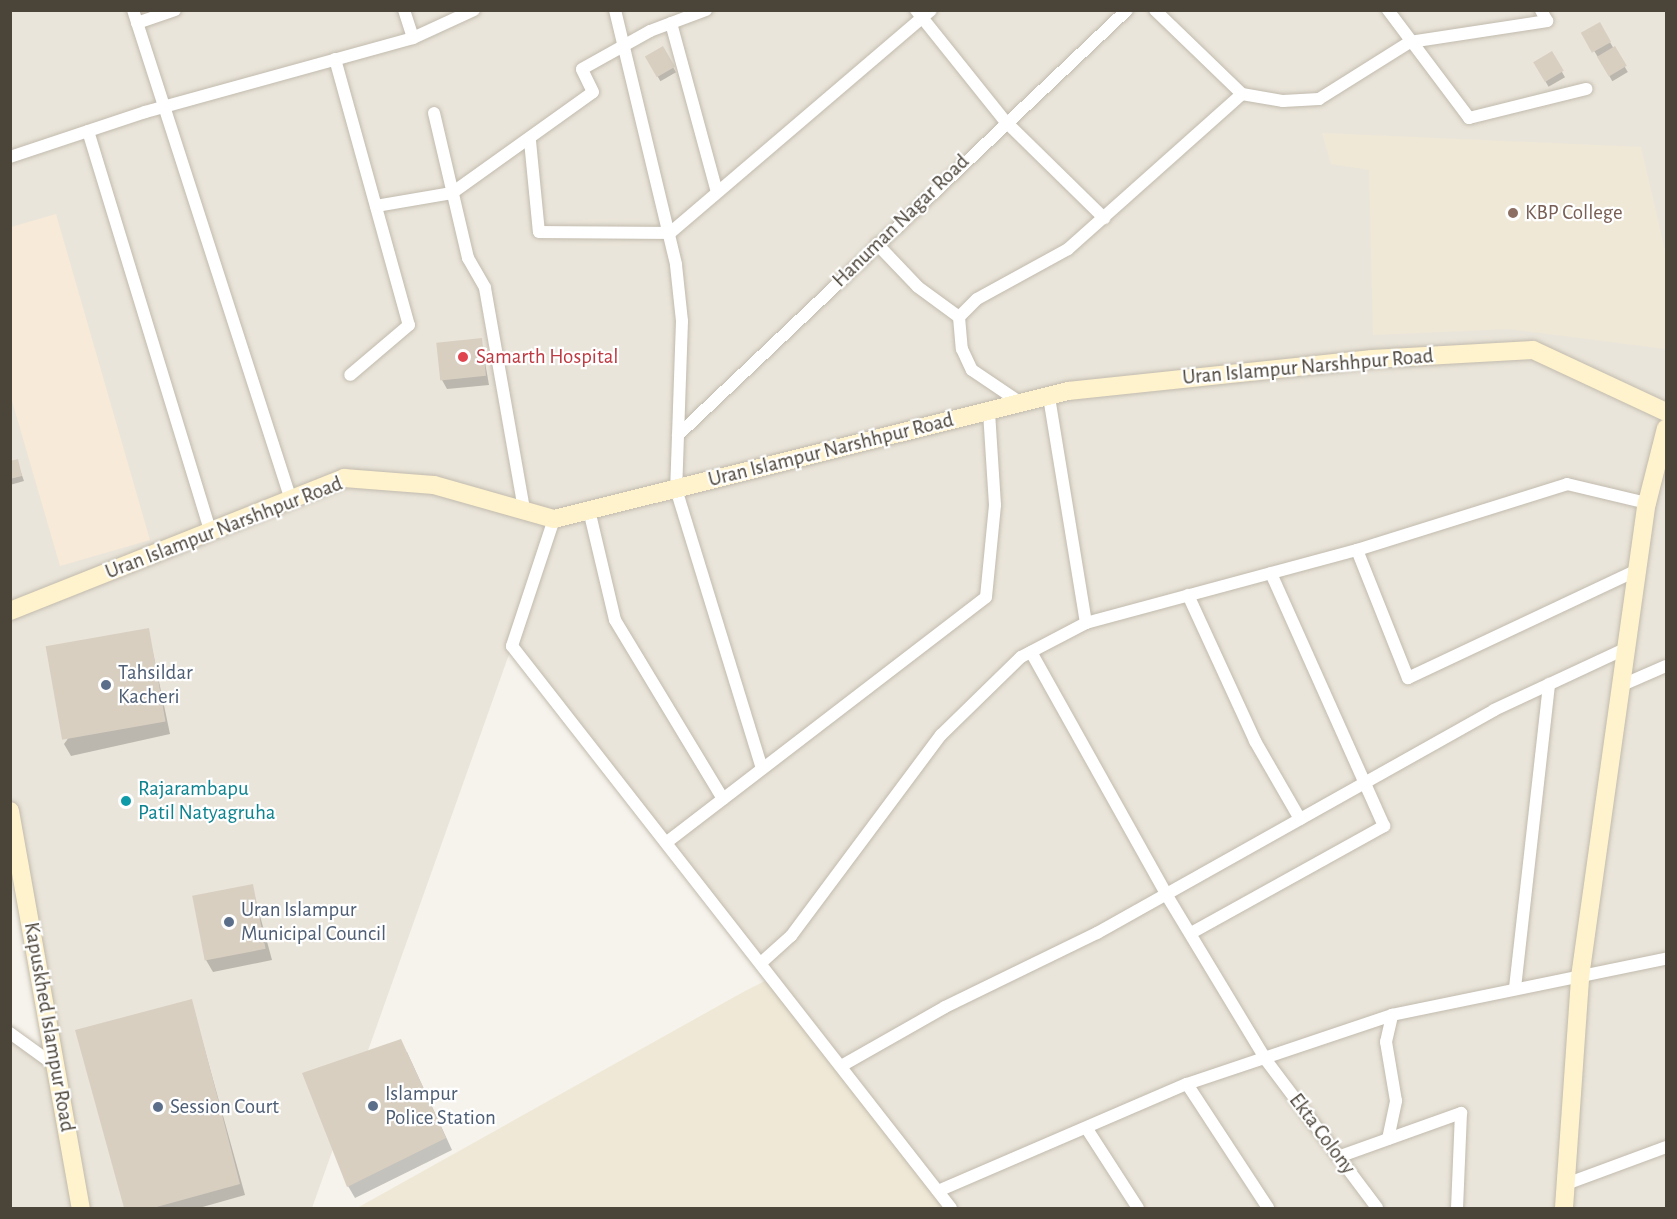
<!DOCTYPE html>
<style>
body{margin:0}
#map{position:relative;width:1677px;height:1219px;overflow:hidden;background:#f6f3ec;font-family:"Alegreya Sans",sans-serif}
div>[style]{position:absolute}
.residential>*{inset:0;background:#eae5da}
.commercial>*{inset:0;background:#f7ead8}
.education>*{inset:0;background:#efe8d6}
.shadow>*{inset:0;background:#0003;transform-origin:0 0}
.building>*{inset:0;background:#d8cfc1;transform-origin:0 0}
.roads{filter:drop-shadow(0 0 2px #c2bbae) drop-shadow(0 0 2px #c2bbae)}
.street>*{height:12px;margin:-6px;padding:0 6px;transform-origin:6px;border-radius:6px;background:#fff}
.secondary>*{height:18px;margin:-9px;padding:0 9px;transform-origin:9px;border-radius:9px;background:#fff3cd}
.dots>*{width:16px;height:16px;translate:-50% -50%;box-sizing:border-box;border:3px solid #fff;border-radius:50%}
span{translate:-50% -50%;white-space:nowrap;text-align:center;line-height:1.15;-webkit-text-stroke:4.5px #fff;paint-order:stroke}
.education-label{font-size:21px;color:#785e54}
.left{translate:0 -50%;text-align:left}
.street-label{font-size:21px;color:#4b4439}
.health-label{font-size:21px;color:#be3a42}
.service-label{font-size:21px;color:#4e5e75}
.culture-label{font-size:21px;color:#0d838f}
.frame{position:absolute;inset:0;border:12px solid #4b4439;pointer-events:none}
</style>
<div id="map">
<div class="residential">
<div style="clip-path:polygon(11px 11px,1666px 11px,1666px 1208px,956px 1208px,512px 646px,312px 1208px,11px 1208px,10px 1033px,56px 1066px,10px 811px)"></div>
</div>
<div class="commercial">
<div style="clip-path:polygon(56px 214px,150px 540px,60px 566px,10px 394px,11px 227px)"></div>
</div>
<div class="education">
<div style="clip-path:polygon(1322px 133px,1641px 147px,1666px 255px,1666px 349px,1508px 329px,1373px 335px,1369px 170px,1331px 164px)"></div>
<div style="clip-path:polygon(773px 977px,948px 1208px,357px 1208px,745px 991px)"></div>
</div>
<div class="shadow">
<div style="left:1599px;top:24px;width:56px;height:18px;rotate:59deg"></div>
<div style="left:662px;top:48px;width:28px;height:18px;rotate:60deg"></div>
<div style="left:1551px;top:53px;width:28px;height:19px;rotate:60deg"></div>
<div style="clip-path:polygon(481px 339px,489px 385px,447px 389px,442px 380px)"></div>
<div style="clip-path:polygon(17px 461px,24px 481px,10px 485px,10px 463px)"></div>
<div style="clip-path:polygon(148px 629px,170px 734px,71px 756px,64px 744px)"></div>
<div style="clip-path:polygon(252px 886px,272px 960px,213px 972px,206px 960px)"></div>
<div style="clip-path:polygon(191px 1000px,245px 1195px,199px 1208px,125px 1208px,77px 1031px)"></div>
<div style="clip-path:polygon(407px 1052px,452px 1150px,355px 1198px,348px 1186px)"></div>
</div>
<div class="building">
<div style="left:1600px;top:22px;width:23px;height:22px;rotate:61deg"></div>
<div style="left:663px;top:46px;width:24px;height:21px;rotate:60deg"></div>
<div style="left:1615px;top:46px;width:23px;height:21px;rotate:59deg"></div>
<div style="left:1552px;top:51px;width:23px;height:22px;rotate:59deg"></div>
<div style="left:482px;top:338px;width:38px;height:46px;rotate:84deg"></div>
<div style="clip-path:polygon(18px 459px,22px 476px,10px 479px,10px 461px)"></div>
<div style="left:149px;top:628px;width:95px;height:105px;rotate:80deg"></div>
<div style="left:253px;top:884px;width:66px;height:62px;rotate:79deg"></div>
<div style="clip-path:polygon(192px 999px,240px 1184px,153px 1208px,124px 1208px,75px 1030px)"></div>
<div style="clip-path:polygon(401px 1039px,446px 1138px,347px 1187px,302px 1073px)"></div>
</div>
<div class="roads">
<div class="street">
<div style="left:133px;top:10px;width:515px;rotate:72.13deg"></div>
<div style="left:404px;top:10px;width:29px;rotate:72deg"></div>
<div style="left:615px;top:10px;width:262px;rotate:76.5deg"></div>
<div style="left:676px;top:265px;width:56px;rotate:83.9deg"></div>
<div style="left:682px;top:321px;width:168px;rotate:92deg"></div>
<div style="left:676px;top:489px;width:290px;rotate:72.9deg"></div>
<div style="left:916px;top:10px;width:142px;rotate:51.3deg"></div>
<div style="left:1005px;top:121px;width:139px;rotate:44.4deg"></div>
<div style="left:1155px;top:10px;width:121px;rotate:44deg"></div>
<div style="left:1242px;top:94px;width:42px;rotate:9.7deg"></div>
<div style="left:1283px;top:101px;width:36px;rotate:-3deg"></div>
<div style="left:1319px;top:99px;width:107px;rotate:-32.1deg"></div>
<div style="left:1410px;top:42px;width:139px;rotate:-8.7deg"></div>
<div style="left:1547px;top:21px;width:13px;rotate:-119deg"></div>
<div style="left:1388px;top:10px;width:135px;rotate:53.1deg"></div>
<div style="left:1469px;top:118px;width:121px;rotate:-13.9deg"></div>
<div style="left:137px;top:23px;width:40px;rotate:-18.9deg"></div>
<div style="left:671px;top:23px;width:175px;rotate:74.8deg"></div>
<div style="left:335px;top:59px;width:276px;rotate:74.5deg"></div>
<div style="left:409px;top:325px;width:77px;rotate:139.7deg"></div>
<div style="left:434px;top:113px;width:149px;rotate:76.8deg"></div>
<div style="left:468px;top:258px;width:34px;rotate:60deg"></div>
<div style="left:485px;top:288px;width:225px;rotate:80deg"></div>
<div style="left:88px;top:131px;width:420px;rotate:73deg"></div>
<div style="left:530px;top:141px;width:91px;rotate:84.4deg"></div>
<div style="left:539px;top:232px;width:131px;rotate:0.4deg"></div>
<div style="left:670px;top:233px;width:343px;rotate:-40.5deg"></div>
<div style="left:10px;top:157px;width:142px;rotate:-18.4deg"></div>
<div style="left:145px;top:112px;width:278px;rotate:-15.4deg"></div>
<div style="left:413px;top:38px;width:67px;rotate:-24.7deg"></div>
<div style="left:376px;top:206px;width:77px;rotate:-9.7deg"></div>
<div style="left:452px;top:193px;width:173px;rotate:-35.6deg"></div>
<div style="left:593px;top:92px;width:25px;rotate:-116deg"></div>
<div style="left:582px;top:69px;width:78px;rotate:-29.2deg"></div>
<div style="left:650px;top:31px;width:60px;rotate:-20.6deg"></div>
<div style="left:877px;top:244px;width:59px;rotate:46.4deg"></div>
<div style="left:918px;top:287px;width:51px;rotate:36.2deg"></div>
<div style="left:959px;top:317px;width:32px;rotate:85deg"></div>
<div style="left:962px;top:349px;width:23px;rotate:65deg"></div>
<div style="left:972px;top:370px;width:59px;rotate:34deg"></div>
<div style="left:959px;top:317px;width:25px;rotate:-45deg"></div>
<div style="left:977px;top:299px;width:104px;rotate:-28.8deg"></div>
<div style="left:1068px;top:249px;width:233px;rotate:-41.7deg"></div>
<div style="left:678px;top:435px;width:618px;rotate:-43.43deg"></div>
<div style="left:589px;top:510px;width:113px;rotate:76.7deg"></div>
<div style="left:615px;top:620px;width:209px;rotate:58.9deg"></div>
<div style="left:554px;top:519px;width:134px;rotate:108.3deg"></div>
<div style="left:512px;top:646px;width:713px;rotate:52.01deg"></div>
<div style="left:1357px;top:550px;width:138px;rotate:68.3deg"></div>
<div style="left:1408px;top:678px;width:253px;rotate:-25.2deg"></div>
<div style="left:1188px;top:595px;width:161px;rotate:65.3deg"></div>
<div style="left:1255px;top:741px;width:90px;rotate:60deg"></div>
<div style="left:1086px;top:623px;width:281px;rotate:-15.1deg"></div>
<div style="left:1357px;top:550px;width:220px;rotate:-17.4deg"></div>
<div style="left:1567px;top:484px;width:82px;rotate:13.4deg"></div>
<div style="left:1031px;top:652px;width:277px;rotate:60.8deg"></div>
<div style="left:1166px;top:894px;width:194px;rotate:58.9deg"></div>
<div style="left:1266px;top:1060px;width:185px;rotate:53.1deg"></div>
<div style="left:1620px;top:686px;width:50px;rotate:-23.5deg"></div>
<div style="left:667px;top:842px;width:402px;rotate:-37.5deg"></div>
<div style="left:986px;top:597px;width:92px;rotate:-84.4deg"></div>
<div style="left:995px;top:505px;width:94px;rotate:-93.7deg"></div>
<div style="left:1191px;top:933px;width:221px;rotate:-29deg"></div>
<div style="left:1384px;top:826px;width:277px;rotate:-114.1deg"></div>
<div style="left:762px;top:962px;width:39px;rotate:-42deg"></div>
<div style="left:791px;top:936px;width:251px;rotate:-53.3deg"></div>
<div style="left:941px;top:735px;width:112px;rotate:-44.3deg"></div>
<div style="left:1021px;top:657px;width:73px;rotate:-27.6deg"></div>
<div style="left:1086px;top:623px;width:230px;rotate:-99.3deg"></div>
<div style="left:1515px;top:988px;width:306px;rotate:-83.6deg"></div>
<div style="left:10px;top:1033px;width:58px;rotate:35.9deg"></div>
<div style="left:843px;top:1065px;width:117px;rotate:-29.6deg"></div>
<div style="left:945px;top:1007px;width:169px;rotate:-26deg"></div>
<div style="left:1097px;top:933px;width:455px;rotate:-29.3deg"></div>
<div style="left:1494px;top:710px;width:145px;rotate:-25deg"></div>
<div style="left:1187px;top:1084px;width:148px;rotate:56.8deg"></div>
<div style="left:1087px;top:1129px;width:94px;rotate:57.2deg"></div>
<div style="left:1388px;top:1139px;width:39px;rotate:-78deg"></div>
<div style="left:1396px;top:1101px;width:60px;rotate:-99.6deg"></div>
<div style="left:1386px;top:1042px;width:28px;rotate:-77deg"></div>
<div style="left:1338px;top:1157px;width:131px;rotate:-19.7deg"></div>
<div style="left:1461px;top:1113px;width:95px;rotate:92.4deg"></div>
<div style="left:1566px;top:1184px;width:107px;rotate:-20.3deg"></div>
<div style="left:938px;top:1191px;width:271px;rotate:-23.3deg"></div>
<div style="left:1187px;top:1084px;width:216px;rotate:-18.6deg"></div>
<div style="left:1392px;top:1015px;width:280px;rotate:-11.6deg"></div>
</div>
<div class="secondary">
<div style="left:10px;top:611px;width:360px;rotate:-21.7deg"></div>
<div style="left:344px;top:478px;width:90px;rotate:4.4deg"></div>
<div style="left:434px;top:485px;width:125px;rotate:15.8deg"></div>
<div style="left:554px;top:519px;width:530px;rotate:-13.98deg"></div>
<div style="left:1068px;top:391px;width:306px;rotate:-6deg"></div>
<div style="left:1372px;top:359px;width:161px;rotate:-3.2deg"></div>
<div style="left:1533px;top:350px;width:147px;rotate:25deg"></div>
<div style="left:10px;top:811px;width:403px;rotate:79.9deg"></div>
<div style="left:1564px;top:1208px;width:232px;rotate:-86deg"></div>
<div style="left:1580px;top:977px;width:479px;rotate:-82deg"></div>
<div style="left:1647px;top:503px;width:77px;rotate:-75.8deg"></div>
</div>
</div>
<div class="dots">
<div style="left:1513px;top:213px;background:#8d6e63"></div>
<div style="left:463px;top:357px;background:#e0444e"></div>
<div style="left:106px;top:685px;background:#5c6f8a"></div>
<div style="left:126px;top:801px;background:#0f9aa8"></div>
<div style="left:229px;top:922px;background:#5c6f8a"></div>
<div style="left:373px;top:1106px;background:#5c6f8a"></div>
<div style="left:158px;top:1107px;background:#5c6f8a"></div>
</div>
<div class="education-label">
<span class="left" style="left:1525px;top:213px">KBP College</span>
</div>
<div class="street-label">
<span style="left:901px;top:221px;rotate:-44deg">Hanuman Nagar Road</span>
<span style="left:1308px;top:367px;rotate:-5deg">Uran Islampur Narshhpur Road</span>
<span style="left:831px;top:450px;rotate:-14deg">Uran Islampur Narshhpur Road</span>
<span style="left:224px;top:528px;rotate:-21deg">Uran Islampur Narshhpur Road</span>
<span style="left:49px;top:1027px;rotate:80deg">Kapuskhed Islampur Road</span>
<span style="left:1322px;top:1134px;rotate:53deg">Ekta Colony</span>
</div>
<div class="health-label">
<span class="left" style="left:476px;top:357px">Samarth Hospital</span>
</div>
<div class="service-label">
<span class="left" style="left:118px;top:685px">Tahsildar<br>Kacheri</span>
<span class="left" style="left:241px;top:922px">Uran Islampur<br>Municipal Council</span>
<span class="left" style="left:385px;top:1106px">Islampur<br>Police Station</span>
<span class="left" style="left:170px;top:1107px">Session Court</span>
</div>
<div class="culture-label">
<span class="left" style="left:138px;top:801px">Rajarambapu<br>Patil Natyagruha</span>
</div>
<div class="frame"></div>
</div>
